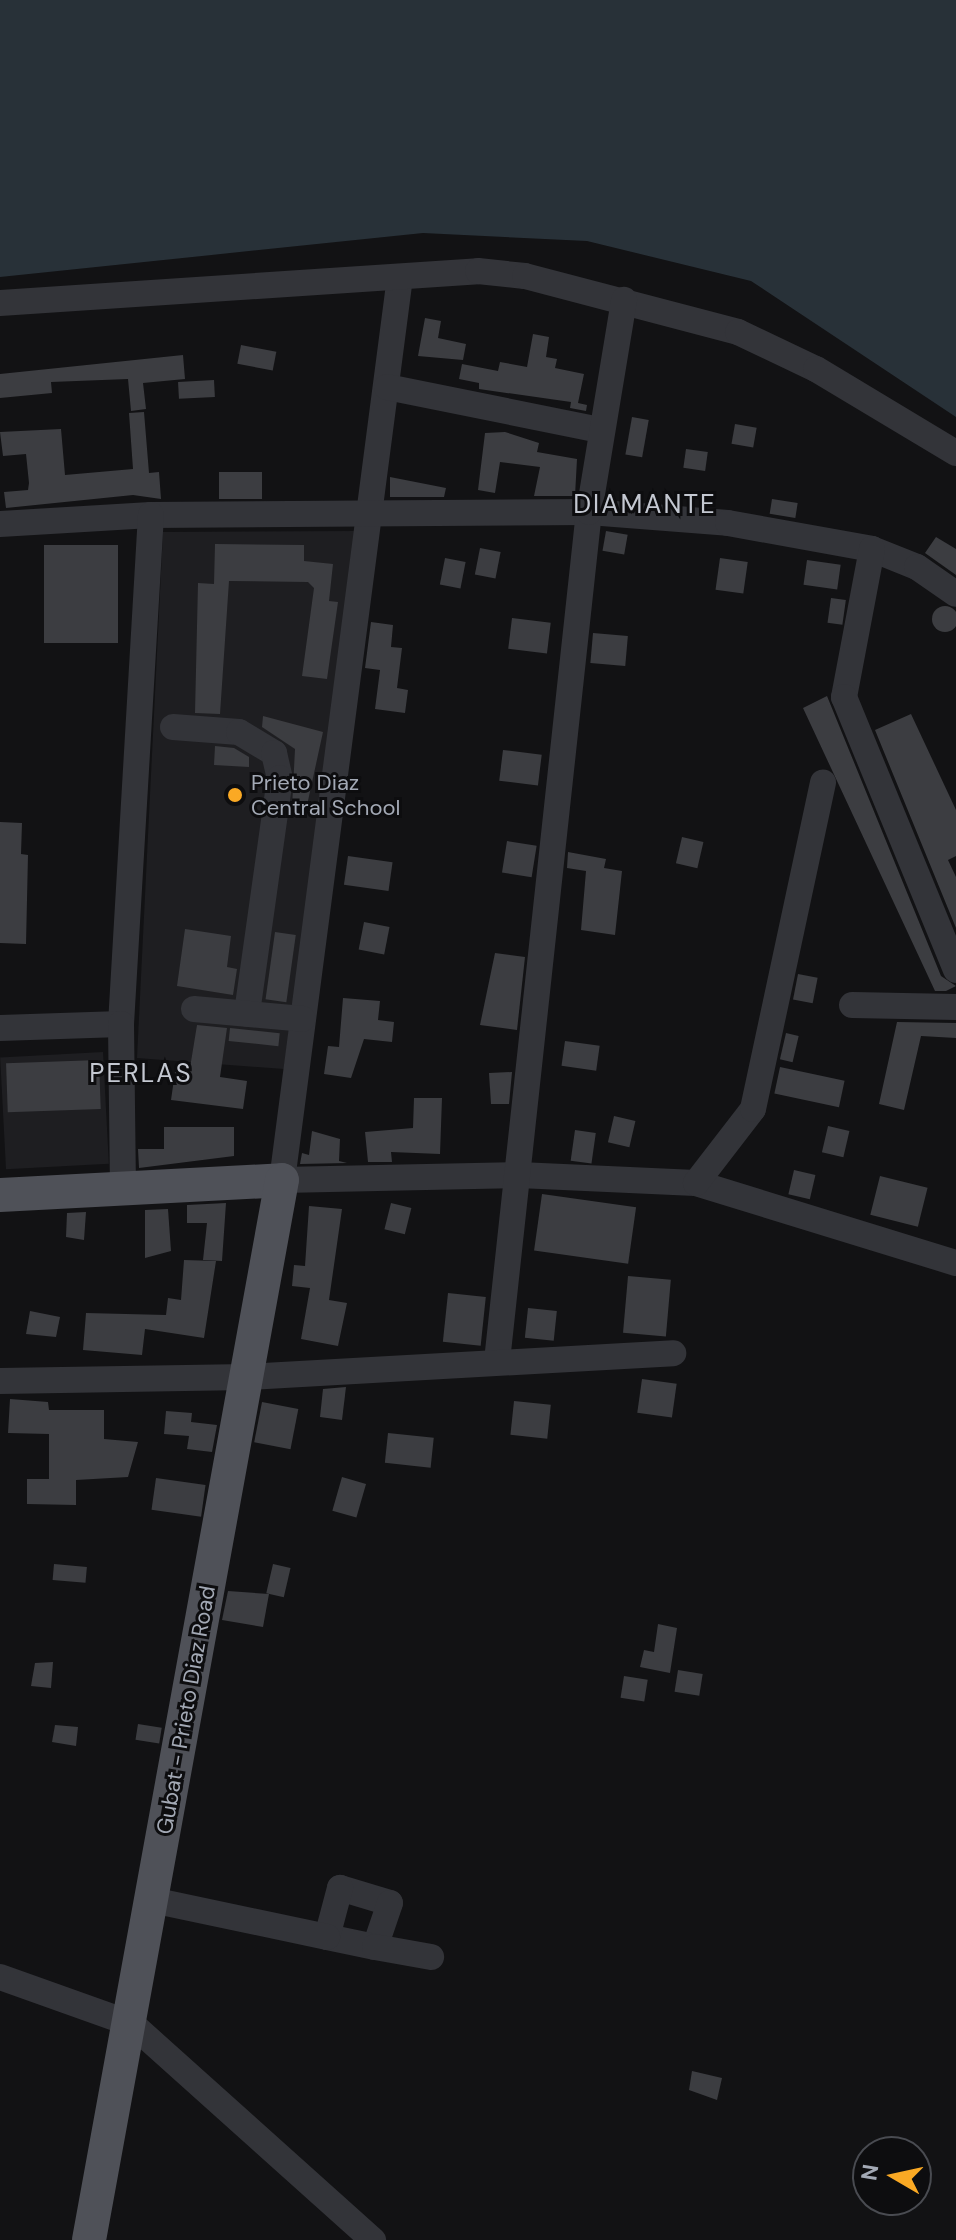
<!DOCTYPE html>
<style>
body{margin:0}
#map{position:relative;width:956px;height:2240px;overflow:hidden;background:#121214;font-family:"DM Sans",sans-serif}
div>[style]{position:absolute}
.built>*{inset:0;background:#1e1e21;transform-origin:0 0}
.water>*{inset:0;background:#283138}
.building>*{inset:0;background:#3c3d41;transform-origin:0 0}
.round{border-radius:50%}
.minor>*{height:26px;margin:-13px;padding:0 13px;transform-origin:13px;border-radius:13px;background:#333439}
.major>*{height:34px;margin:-17px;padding:0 17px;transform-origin:17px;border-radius:17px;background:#4f5158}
.dots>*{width:22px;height:22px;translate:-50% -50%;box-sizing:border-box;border:4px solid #0d0d0f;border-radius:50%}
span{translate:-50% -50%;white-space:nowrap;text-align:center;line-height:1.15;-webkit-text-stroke:6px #0d0d0f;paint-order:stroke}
.poi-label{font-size:22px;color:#a3a9b5}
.left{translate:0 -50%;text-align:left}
.street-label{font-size:22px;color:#a3a9b5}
.quarter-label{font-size:26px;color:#c4c8d1;letter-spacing:2px}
.north{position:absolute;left:852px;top:2136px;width:80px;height:80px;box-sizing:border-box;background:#0d0d0f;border:2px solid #494b51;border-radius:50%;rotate:279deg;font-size:22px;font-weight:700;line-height:32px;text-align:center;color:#a3a9b5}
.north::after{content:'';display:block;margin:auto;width:28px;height:36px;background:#faa924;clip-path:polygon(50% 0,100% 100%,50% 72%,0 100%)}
</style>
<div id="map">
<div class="built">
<div style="clip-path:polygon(357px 531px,284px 1069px,137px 1058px,163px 532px)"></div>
<div style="left:103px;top:1052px;width:112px;height:103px;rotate:87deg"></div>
</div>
<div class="water">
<div style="clip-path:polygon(0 0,956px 0,956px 417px,751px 281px,587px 241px,423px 233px,0 277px)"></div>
</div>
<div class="building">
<div style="clip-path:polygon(425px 318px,441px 321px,438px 338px,466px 344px,463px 360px,418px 356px)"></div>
<div style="clip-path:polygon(533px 334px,549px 337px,546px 357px,557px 359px,555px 368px,584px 374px,578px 403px,587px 405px,586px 411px,570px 408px,571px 402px,479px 389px,479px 383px,459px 379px,462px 364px,498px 371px,500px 362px,527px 367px)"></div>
<div style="left:241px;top:345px;width:36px;height:19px;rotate:11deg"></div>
<div style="clip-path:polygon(183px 355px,185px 379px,143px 383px,146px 409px,131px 411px,128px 379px,51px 382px,52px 393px,0 398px,0 374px)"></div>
<div style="left:214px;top:380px;width:17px;height:36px;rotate:87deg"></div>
<div style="clip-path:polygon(144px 412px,149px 473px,159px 472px,161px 499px,133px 495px,6px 508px,4px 492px,28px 490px,29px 483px,26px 454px,3px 456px,0 432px,61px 429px,65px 475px,133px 469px,129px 413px)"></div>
<div style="left:632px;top:417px;width:17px;height:38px;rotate:10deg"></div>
<div style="left:735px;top:424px;width:22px;height:20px;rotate:10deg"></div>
<div style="clip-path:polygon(505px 432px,539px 443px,537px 452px,577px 459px,575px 496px,534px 496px,540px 467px,500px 462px,495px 493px,478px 490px,485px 433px)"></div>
<div style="left:686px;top:449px;width:22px;height:19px;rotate:8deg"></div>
<div style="left:219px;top:472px;width:43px;height:27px"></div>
<div style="clip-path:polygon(390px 477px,446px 488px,444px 497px,390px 497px)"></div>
<div style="left:772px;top:499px;width:26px;height:15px;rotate:9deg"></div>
<div style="left:606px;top:531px;width:22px;height:20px;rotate:10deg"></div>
<div style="clip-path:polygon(936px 537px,956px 549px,956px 575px,925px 553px)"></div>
<div style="clip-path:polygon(215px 544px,304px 545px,304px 561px,333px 564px,329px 601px,338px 602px,327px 679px,302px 676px,314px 588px,308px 582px,229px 581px,220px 714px,195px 713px,198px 583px,214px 584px)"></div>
<div style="left:118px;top:545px;width:98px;height:74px;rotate:90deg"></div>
<div style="left:480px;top:548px;width:21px;height:27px;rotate:11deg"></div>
<div style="left:445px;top:558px;width:21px;height:27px;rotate:11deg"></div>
<div style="left:720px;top:558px;width:28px;height:32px;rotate:8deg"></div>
<div style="left:807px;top:560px;width:34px;height:25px;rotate:8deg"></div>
<div style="left:831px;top:598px;width:15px;height:25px;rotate:8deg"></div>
<div class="round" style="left:932px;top:606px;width:26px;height:26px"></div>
<div style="left:512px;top:618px;width:39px;height:31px;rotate:7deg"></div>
<div style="clip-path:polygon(371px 622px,393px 625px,391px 647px,402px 648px,397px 688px,408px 690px,405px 713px,375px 709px,380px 670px,365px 668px)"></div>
<div style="left:593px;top:633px;width:35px;height:30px;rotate:5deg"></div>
<div style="clip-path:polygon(827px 696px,941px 976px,956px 986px,946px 991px,935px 991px,803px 708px)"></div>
<div style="clip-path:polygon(911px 714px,956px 810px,956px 856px,948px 860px,956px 877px,956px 928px,875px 730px)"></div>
<div style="clip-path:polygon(263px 716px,323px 732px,306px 810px,292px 808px,295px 749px,262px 727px)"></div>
<div style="clip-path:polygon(215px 746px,234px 748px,249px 757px,249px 767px,214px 765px)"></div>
<div style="left:503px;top:750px;width:39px;height:31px;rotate:7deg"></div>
<div style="clip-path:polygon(0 822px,22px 823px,21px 854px,28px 855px,26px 944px,0 943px)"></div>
<div style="left:682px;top:837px;width:22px;height:27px;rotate:13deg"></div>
<div style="left:507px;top:841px;width:30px;height:32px;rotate:9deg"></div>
<div style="clip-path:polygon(568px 852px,606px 859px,604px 868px,622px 871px,615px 935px,581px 930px,586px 871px,567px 868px)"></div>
<div style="left:348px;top:856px;width:45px;height:29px;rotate:8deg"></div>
<div style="left:364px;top:922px;width:26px;height:28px;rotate:11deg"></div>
<div style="clip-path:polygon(185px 929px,231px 936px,227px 967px,237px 969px,233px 995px,177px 986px)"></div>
<div style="left:275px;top:932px;width:21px;height:68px;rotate:8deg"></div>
<div style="clip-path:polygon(495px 953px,525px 957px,517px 1030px,480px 1025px)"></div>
<div style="left:798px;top:974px;width:20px;height:26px;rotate:11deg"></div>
<div style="clip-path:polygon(343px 998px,380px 1001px,378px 1020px,394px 1022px,392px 1042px,364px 1039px,351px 1078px,324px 1074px,328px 1046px,339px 1047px)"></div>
<div style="clip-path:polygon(897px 1022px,956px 1023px,956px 1038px,921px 1036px,904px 1110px,879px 1104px)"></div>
<div style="clip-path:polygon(197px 1025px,227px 1028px,220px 1077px,247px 1081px,243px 1109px,171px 1100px,175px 1072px,189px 1074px)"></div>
<div style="left:230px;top:1028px;width:50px;height:13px;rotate:6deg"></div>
<div style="left:786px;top:1033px;width:13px;height:27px;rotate:13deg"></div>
<div style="left:565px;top:1041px;width:35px;height:25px;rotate:8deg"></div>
<div style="left:99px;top:1060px;width:49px;height:93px;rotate:88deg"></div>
<div style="left:780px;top:1067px;width:66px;height:27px;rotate:12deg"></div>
<div style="clip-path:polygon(512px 1072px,509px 1104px,491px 1104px,489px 1073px)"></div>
<div style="clip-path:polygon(414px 1098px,442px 1098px,440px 1154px,391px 1152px,392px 1162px,368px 1162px,365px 1132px,413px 1128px)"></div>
<div style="left:614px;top:1116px;width:22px;height:27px;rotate:13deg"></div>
<div style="left:828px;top:1126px;width:22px;height:27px;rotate:13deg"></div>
<div style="clip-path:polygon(164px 1127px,234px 1127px,234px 1156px,139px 1168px,138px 1149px,164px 1149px)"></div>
<div style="left:575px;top:1130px;width:21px;height:31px;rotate:8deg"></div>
<div style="clip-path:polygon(312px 1131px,340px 1139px,339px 1161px,347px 1163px,300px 1164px,302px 1153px,309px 1155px)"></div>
<div style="left:794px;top:1170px;width:22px;height:25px;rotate:13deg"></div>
<div style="left:880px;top:1176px;width:49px;height:40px;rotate:14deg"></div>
<div style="left:542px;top:1194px;width:95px;height:57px;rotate:8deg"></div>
<div style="clip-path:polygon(226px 1203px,222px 1261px,203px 1260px,207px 1223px,187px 1223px,187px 1205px)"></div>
<div style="left:391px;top:1203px;width:21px;height:27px;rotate:14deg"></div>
<div style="clip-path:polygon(309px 1206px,342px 1209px,329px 1300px,347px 1303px,338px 1346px,301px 1339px,310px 1288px,292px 1286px,294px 1265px,305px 1266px)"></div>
<div style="clip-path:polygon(168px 1209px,171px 1251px,145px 1258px,145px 1210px)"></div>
<div style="clip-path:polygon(86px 1212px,84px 1240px,66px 1237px,67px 1213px)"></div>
<div style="clip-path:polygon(184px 1260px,216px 1261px,204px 1338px,145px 1329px,142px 1355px,83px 1350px,86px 1313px,166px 1315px,168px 1298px,181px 1300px)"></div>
<div style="left:628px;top:1276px;width:43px;height:57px;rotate:5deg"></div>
<div style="left:448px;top:1293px;width:38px;height:49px;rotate:6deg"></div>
<div style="left:528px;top:1308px;width:29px;height:30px;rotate:6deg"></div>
<div style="clip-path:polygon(30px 1311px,60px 1317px,56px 1337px,26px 1334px)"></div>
<div style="left:642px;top:1379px;width:35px;height:34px;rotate:8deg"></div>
<div style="clip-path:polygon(346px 1387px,342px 1420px,320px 1417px,323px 1389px)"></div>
<div style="clip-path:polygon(10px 1399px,48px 1402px,49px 1410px,104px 1410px,104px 1439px,138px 1442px,128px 1477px,76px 1480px,76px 1505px,27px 1504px,27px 1479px,49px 1479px,49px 1434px,8px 1433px)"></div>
<div style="left:514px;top:1401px;width:37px;height:34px;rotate:6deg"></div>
<div style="left:262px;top:1402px;width:37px;height:41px;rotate:11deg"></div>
<div style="clip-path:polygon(166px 1411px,192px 1413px,191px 1422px,217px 1425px,212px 1452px,187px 1449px,189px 1436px,164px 1434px)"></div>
<div style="left:388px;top:1433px;width:46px;height:30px;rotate:6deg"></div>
<div style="left:342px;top:1477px;width:25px;height:35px;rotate:16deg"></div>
<div style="left:156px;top:1478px;width:50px;height:32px;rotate:8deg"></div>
<div style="left:54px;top:1564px;width:33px;height:16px;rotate:5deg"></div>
<div style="left:273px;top:1564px;width:18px;height:30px;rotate:13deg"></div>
<div style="clip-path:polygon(228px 1591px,269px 1594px,263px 1627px,222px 1620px)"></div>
<div style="clip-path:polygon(658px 1624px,677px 1628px,670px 1673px,640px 1667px,644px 1650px,654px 1652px)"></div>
<div style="clip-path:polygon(53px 1662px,51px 1688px,31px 1686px,35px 1663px)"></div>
<div style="left:678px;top:1670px;width:25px;height:22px;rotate:9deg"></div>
<div style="left:624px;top:1676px;width:24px;height:22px;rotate:9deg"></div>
<div style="left:138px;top:1724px;width:24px;height:16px;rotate:9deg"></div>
<div style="clip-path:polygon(55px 1725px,78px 1727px,76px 1746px,52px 1742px)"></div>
<div style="clip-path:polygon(692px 2071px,722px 2078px,717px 2100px,689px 2090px)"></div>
</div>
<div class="minor">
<div style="left:400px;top:277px;width:911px;rotate:97.44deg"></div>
<div style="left:282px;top:1180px;width:237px;rotate:-1.2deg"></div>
<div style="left:519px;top:1175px;width:177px;rotate:2.6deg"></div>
<div style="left:696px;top:1183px;width:272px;rotate:17.1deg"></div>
<div style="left:0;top:303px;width:479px;rotate:-3.8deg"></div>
<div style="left:478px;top:271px;width:47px;rotate:6.1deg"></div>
<div style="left:525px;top:276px;width:220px;rotate:14.7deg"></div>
<div style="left:738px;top:332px;width:86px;rotate:25.4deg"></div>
<div style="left:816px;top:369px;width:163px;rotate:31deg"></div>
<div style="left:387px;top:387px;width:217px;rotate:11.4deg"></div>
<div style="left:0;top:524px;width:151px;rotate:-3.4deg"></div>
<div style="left:151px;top:515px;width:438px;rotate:-0.4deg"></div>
<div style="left:589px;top:512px;width:139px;rotate:4.5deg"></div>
<div style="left:728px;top:523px;width:146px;rotate:10.2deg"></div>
<div style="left:872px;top:549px;width:48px;rotate:21.8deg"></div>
<div style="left:917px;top:567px;width:47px;rotate:34.7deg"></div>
<div style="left:872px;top:549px;width:151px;rotate:100.7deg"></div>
<div style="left:844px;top:697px;width:295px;rotate:67.7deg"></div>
<div style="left:173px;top:727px;width:66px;rotate:4.3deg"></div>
<div style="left:239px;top:732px;width:41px;rotate:31deg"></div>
<div style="left:274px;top:753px;width:26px;rotate:77deg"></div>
<div style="left:280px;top:778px;width:238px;rotate:98deg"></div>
<div style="left:852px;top:1005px;width:104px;rotate:1.1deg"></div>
<div style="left:194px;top:1009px;width:109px;rotate:5.2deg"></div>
<div style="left:121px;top:1024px;width:510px;rotate:-86.63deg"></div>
<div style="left:0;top:1028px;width:121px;rotate:-1.9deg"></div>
<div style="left:121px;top:1024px;width:166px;rotate:89.3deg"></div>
<div style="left:696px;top:1183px;width:93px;rotate:-52.4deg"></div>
<div style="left:753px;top:1109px;width:334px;rotate:-77.9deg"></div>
<div style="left:497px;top:1361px;width:854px;rotate:-83.82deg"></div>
<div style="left:589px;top:512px;width:215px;rotate:-80.6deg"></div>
<div style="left:0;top:1381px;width:247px;rotate:-0.9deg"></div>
<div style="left:247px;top:1377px;width:427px;rotate:-3.2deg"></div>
<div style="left:340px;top:1888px;width:52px;rotate:16.7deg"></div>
<div style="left:390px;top:1903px;width:46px;rotate:108.8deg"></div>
<div style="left:375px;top:1947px;width:49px;rotate:-168.2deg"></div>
<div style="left:327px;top:1937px;width:51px;rotate:-75.1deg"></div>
<div style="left:152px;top:1900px;width:179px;rotate:11.9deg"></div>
<div style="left:375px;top:1947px;width:57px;rotate:10.1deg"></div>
<div style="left:0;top:1977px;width:140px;rotate:19.6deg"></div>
<div style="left:132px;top:2024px;width:324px;rotate:41.9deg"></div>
</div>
<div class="major">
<div style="left:0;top:1195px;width:282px;rotate:-3deg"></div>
<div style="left:282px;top:1180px;width:1077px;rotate:100.32deg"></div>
</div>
<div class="dots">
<div style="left:235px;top:795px;background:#faa924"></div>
</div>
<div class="poi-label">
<span class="left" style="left:251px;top:795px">Prieto Diaz<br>Central School</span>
</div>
<div class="street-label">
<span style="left:186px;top:1710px;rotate:-80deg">Gubat - Prieto Diaz Road</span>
</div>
<div class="quarter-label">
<span style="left:645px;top:505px">DIAMANTE</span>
<span style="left:141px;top:1074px">PERLAS</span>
</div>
<div class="north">N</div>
</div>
